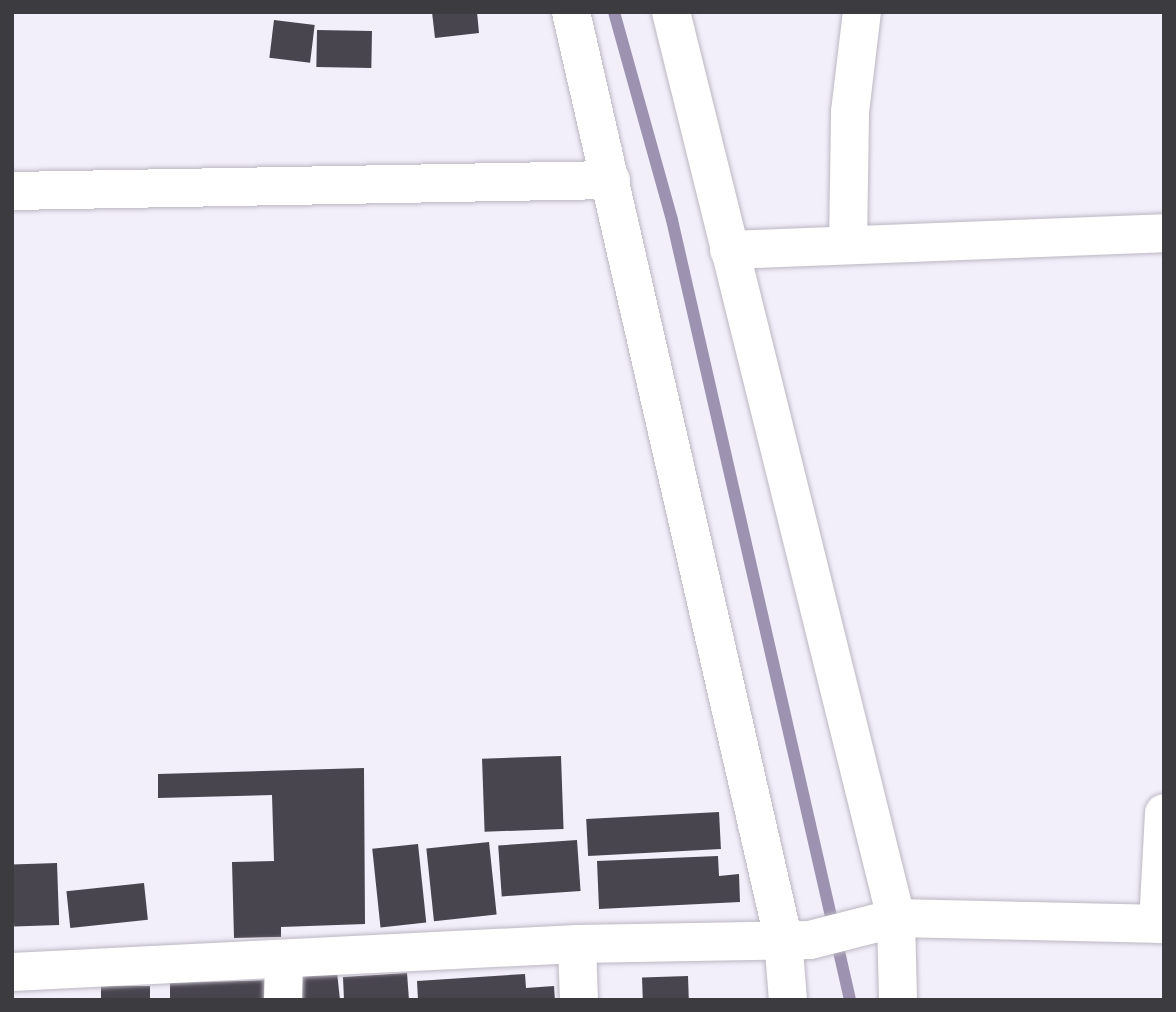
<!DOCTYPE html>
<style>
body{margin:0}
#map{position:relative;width:1176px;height:1012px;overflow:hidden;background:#f2eefa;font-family:"IBM Plex Sans",sans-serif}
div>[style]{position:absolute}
.stream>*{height:12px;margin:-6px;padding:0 6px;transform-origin:6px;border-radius:6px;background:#9d92af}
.building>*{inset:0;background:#49454f;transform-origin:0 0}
.roads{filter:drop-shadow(0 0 2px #bbb7c2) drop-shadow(0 0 2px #bbb7c2)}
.minor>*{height:38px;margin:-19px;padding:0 19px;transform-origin:19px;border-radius:19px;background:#fff}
span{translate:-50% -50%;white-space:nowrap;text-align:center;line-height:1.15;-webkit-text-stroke:7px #fff;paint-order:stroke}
.frame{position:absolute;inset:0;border:14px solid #3c3b3f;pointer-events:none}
</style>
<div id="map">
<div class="stream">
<div style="left:614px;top:12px;width:216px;rotate:74.4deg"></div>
<div style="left:672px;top:220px;width:800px;rotate:77.14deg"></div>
</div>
<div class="building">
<div style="clip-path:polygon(432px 12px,477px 12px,479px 33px,435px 38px)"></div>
<div style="left:274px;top:20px;width:41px;height:38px;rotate:7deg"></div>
<div style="left:317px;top:30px;width:55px;height:37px;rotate:1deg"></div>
<div style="left:561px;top:756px;width:73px;height:79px;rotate:88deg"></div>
<div style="clip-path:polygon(364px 768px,365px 924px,281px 927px,281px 937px,234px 938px,232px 862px,274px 861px,272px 795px,158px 798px,158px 774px)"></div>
<div style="left:719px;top:812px;width:37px;height:133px;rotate:87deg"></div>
<div style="left:577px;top:840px;width:51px;height:79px;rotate:86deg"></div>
<div style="left:489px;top:842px;width:73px;height:63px;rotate:84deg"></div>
<div style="left:418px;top:844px;width:79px;height:46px;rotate:84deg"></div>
<div style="clip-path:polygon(718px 856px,719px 876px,739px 874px,740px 902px,599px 909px,597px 861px)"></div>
<div style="left:57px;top:863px;width:62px;height:45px;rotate:88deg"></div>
<div style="left:144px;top:883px;width:37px;height:78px;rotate:84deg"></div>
<div style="clip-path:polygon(337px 972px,340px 1000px,292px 1000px,290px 976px)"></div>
<div style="clip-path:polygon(407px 973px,409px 1000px,344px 1000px,343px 977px)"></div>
<div style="clip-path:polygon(525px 974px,526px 988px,554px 986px,555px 1000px,418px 1000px,417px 981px)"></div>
<div style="left:688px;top:976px;width:24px;height:46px;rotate:88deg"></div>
<div style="clip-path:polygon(271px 980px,272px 1000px,170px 1000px,170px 983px)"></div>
<div style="left:150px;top:986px;width:14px;height:49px;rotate:90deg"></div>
</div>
<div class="roads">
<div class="minor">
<div style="left:571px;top:12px;width:950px;rotate:77.1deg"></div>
<div style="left:783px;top:938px;width:62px;rotate:85.4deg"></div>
<div style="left:671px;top:12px;width:934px;rotate:76.05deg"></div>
<div style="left:896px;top:918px;width:82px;rotate:88.6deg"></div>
<div style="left:12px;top:191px;width:599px;rotate:-1.05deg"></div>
<div style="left:848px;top:244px;width:132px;rotate:-89.1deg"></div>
<div style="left:850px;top:112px;width:101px;rotate:-83.2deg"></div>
<div style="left:729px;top:250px;width:435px;rotate:-2.2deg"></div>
<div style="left:1158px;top:924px;width:111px;rotate:-86.9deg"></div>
<div style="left:577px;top:944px;width:56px;rotate:88deg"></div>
<div style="left:12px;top:972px;width:566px;rotate:-2.84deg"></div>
<div style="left:577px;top:944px;width:233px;rotate:-1deg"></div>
<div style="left:810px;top:940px;width:89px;rotate:-14.3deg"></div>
<div style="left:896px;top:918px;width:268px;rotate:1.3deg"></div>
<div style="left:283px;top:1000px;width:41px;rotate:-88.6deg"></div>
</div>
</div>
<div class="frame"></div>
</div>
